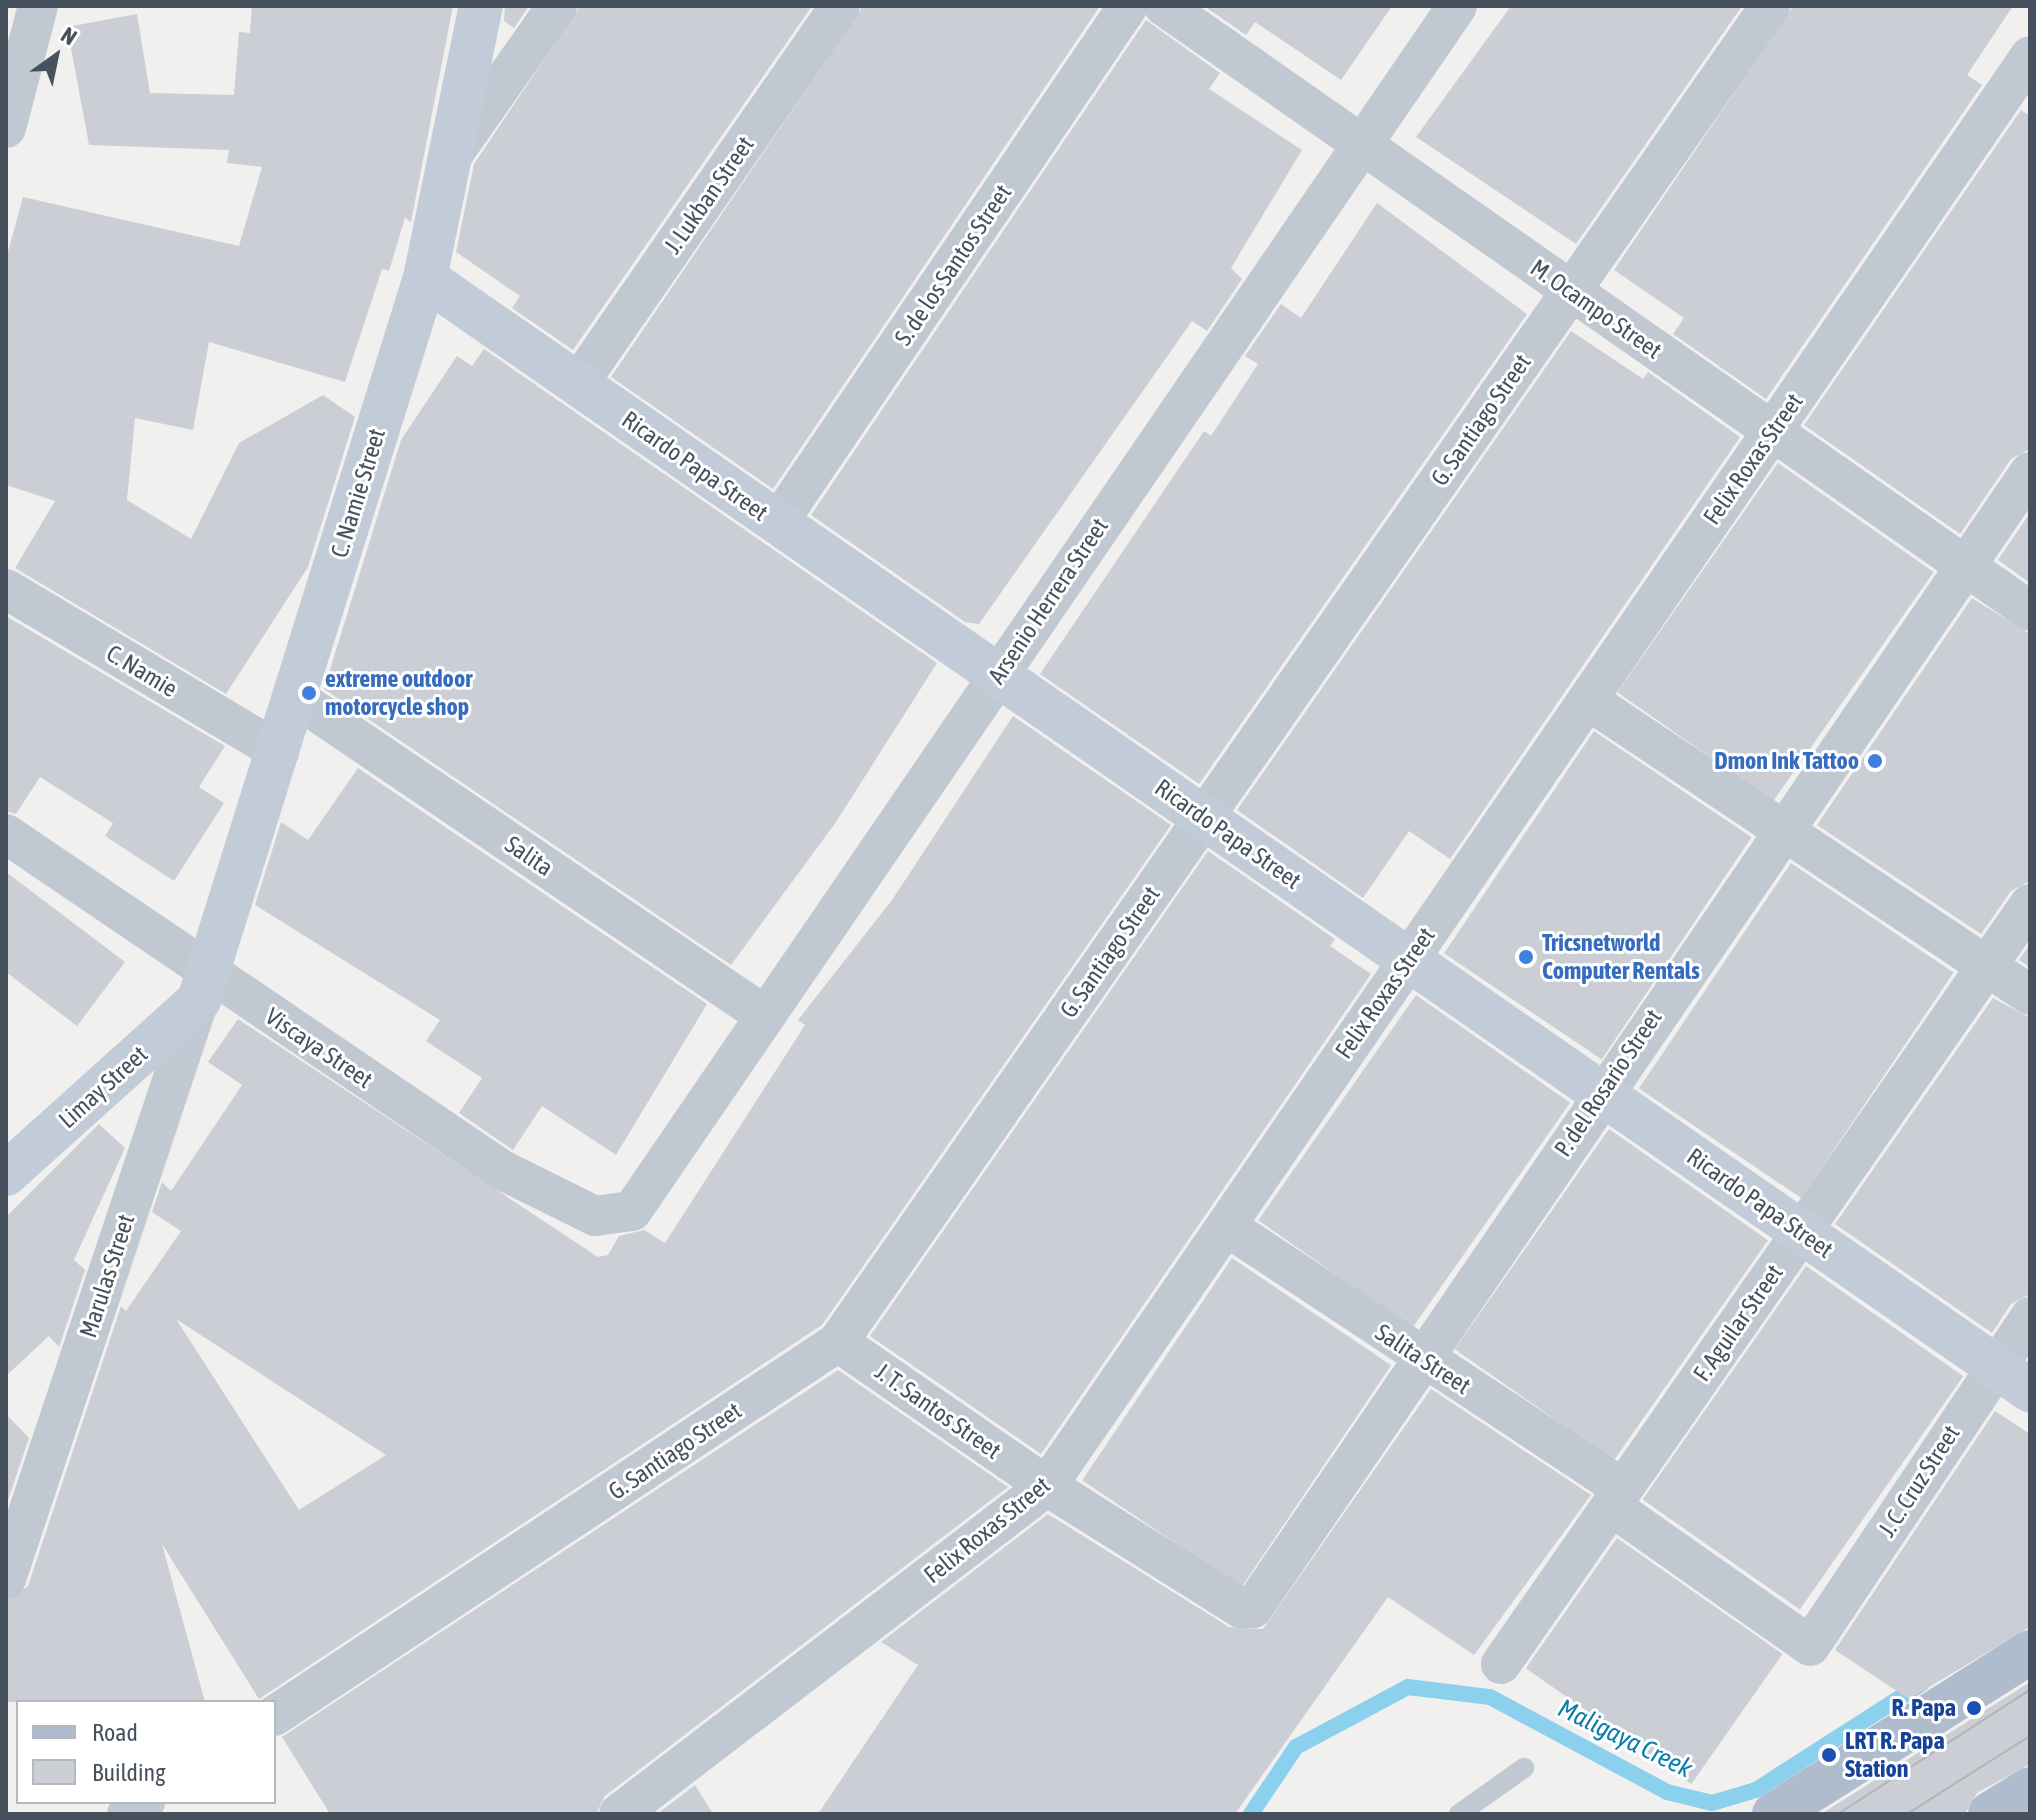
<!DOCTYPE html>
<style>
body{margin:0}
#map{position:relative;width:2036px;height:1820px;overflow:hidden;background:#f2f0ef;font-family:"Asap Condensed",sans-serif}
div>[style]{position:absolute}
.stream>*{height:16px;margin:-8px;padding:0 8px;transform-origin:8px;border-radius:8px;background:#8bd1ed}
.building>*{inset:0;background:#cbced5;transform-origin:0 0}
.lane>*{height:20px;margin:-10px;padding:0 10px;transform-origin:10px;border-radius:10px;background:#c0c9d1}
.street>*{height:40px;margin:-20px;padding:0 20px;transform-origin:20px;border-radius:20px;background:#c0c9d1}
.secondary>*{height:44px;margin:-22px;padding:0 22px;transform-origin:22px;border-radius:22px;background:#c2cbd8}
.primary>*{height:44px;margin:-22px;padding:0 22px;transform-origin:22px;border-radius:22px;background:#afbcce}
.tram>*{height:2px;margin:-1px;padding:0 1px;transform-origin:1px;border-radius:1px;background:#b2b4ba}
.dots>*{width:22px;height:22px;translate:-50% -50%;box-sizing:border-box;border:4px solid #fff;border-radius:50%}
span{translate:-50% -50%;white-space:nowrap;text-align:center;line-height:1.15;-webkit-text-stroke:6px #fff;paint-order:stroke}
.street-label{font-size:24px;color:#47515d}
.shop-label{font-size:24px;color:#366cbe;font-weight:700}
.left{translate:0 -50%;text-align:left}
.right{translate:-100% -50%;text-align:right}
.transit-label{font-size:24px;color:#164399;font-weight:700}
.water-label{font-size:26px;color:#0b7eac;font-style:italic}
.frame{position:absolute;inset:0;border:8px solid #47515d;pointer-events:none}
.legend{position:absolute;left:16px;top:1700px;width:260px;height:104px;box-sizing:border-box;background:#fff;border:2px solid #b5b9be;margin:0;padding:10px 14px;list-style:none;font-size:24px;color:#47515d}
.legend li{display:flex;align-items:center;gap:16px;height:40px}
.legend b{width:40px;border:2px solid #b5b9be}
.north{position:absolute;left:16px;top:16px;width:80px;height:80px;-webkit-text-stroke:6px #fff;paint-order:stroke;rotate:33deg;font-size:22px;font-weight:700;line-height:32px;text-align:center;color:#47515d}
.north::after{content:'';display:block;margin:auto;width:28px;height:36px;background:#47515d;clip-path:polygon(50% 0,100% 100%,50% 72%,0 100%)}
</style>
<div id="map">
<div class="stream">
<div style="left:1251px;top:1814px;width:81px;rotate:-56.1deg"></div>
<div style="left:1296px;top:1747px;width:127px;rotate:-28.2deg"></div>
<div style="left:1408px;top:1687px;width:83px;rotate:7deg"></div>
<div style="left:1490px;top:1697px;width:201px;rotate:28.2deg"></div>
<div style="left:1667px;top:1792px;width:46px;rotate:13.7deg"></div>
<div style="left:1712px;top:1803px;width:46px;rotate:-16.5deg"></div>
<div style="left:1756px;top:1790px;width:196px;rotate:-32.7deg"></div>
</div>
<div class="building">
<div style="clip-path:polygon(252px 6px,453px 6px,411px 222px,405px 218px,389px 271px,382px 269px,345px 382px,209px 342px,193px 430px,135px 418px,127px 500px,191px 539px,239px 443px,323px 395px,355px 417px,308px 567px,226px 694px,15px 568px,55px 501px,6px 485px,6px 259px,23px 197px,239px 246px,262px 167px,227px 163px,229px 150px,89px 145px,67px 27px,137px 14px,150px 93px,234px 95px,239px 32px,250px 33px)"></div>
<div style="clip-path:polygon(505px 6px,529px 6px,514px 28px,504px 21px)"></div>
<div style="clip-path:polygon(580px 6px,812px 6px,573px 350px,512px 308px,520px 296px,456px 252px,474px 164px)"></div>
<div style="clip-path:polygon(863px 6px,1100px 6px,773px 489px,611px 377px)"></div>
<div style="clip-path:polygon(1204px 6px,1392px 6px,1341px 80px,1255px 22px,1246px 35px)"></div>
<div style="clip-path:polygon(1511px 6px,1742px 6px,1576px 244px,1416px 137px)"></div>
<div style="clip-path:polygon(1793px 6px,2013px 6px,1967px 75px,1982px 85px,1766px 399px,1673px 334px,1684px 318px,1614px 270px)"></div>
<div style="clip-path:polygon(1146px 20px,1220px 73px,1209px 89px,1302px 150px,1231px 268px,1242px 279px,1207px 331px,1192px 321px,979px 624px,965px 622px,811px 515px)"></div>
<div style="clip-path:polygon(2021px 110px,2030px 116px,2030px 449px,2011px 459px,1960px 534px,1804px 425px)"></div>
<div style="clip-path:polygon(1377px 203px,1527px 314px,1199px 784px,1040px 674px,1204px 431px,1211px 436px,1258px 364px,1245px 356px,1281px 304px,1301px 318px)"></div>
<div style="clip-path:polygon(1571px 331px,1643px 379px,1648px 372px,1740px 437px,1450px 859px,1409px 831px,1363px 898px,1237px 810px)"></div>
<div style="clip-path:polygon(484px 349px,937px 663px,836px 822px,731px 965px,324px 689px,401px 440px,457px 356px,472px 366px)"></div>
<div style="left:1778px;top:463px;width:190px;height:280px;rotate:35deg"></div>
<div style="clip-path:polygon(2030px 513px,2030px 583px,1998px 560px)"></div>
<div style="clip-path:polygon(1972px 598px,2030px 634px,2030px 881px,2011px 891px,1981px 934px,1817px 825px)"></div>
<div style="clip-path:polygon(6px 616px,225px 746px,199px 787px,224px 803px,174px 881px,105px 836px,113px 823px,40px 777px,16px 814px,6px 811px)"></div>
<div style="clip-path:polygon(evenodd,1013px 716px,1171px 825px,822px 1325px,259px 1699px,162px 1544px,205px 1702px,6px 1702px,6px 1601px,28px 1586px,121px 1306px,126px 1311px,181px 1231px,152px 1212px,162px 1182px,171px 1191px,242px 1085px,208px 1062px,238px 1019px,598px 1257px,608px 1255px,619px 1236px,644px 1230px,665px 1243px,805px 1025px,798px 1020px,892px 900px,1013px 716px,176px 1319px,386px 1455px,299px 1510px,176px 1319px)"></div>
<div style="left:1594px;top:731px;width:190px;height:268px;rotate:34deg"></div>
<div style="clip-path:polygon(358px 768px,707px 1004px,616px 1155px,542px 1106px,513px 1150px,459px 1113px,482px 1078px,426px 1041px,440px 1020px,255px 905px,281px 822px,308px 840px)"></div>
<div style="clip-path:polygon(1208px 851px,1335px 939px,1330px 946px,1371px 974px,1041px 1454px,870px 1336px)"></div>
<div style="left:1791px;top:863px;width:196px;height:272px;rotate:34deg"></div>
<div style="clip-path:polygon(6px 872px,125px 962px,77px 1026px,6px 972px)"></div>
<div style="clip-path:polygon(2030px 944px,2030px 967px,2019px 960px)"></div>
<div style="left:1416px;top:995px;width:188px;height:275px;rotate:35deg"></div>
<div style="clip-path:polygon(1993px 998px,2030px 1018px,2030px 1294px,2011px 1304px,1992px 1333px,1835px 1224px)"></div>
<div style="clip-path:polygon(99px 1124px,125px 1148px,74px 1260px,85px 1270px,59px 1347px,49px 1336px,6px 1376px,6px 1217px)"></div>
<div style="left:1609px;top:1129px;width:194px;height:269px;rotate:35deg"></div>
<div style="left:1232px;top:1258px;width:192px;height:268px;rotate:34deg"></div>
<div style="left:1806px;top:1266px;width:192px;height:285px;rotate:35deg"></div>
<div style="clip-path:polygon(838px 1370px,1008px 1487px,605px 1796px,596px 1814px,330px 1814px,282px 1737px)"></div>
<div style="clip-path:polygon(1431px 1389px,1591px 1495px,1474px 1655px,1388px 1597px,1235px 1814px,818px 1814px,918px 1665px,881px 1642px,1048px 1514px,1229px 1627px,1263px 1629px)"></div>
<div style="clip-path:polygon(1995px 1411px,2030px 1434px,2030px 1627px,1909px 1699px,1835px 1650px)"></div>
<div style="clip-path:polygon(6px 1414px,29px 1438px,6px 1506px)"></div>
<div style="left:1617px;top:1538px;width:202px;height:159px;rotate:35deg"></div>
<div style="clip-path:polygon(2030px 1682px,2030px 1764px,1977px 1793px,1965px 1814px,1821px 1814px)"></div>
<div style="clip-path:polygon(695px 1785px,713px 1814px,657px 1814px)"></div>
</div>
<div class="lane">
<div style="left:1459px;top:1814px;width:80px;rotate:-35.3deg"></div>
</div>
<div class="street">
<div style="left:1164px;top:6px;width:1056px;rotate:34.94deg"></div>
<div style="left:6px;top:128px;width:126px;rotate:-75.3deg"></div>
<div style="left:453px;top:154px;width:181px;rotate:-54.9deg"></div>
<div style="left:578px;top:384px;width:460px;rotate:-55.3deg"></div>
<div style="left:777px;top:524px;width:626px;rotate:-55.88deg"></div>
<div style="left:6px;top:589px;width:318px;rotate:30.8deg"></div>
<div style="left:295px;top:697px;width:567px;rotate:34.14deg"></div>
<div style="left:1588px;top:700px;width:531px;rotate:33.72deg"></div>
<div style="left:6px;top:834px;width:599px;rotate:34.11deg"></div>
<div style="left:502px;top:1170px;width:104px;rotate:26.3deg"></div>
<div style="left:595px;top:1216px;width:37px;rotate:-8deg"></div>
<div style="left:632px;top:1211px;width:1460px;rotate:-55.6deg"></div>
<div style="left:1226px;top:1226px;width:476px;rotate:33.5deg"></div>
<div style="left:838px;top:1342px;width:254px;rotate:34.6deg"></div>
<div style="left:1047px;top:1486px;width:229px;rotate:32.2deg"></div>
<div style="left:1241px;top:1608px;width:12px"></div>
<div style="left:1253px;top:1608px;width:1376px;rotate:-55.63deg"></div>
<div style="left:1611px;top:1506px;width:243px;rotate:35.1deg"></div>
<div style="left:1810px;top:1646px;width:396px;rotate:-56.2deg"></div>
<div style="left:6px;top:1579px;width:610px;rotate:-71.57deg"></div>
<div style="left:1501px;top:1664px;width:926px;rotate:-55.16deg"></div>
<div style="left:274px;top:1716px;width:677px;rotate:-33.55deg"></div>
<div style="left:838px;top:1342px;width:1629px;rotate:-55.1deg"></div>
<div style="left:127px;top:1814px;width:22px;rotate:-34deg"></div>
<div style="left:619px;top:1814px;width:539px;rotate:-37.46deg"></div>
<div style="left:1047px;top:1486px;width:1735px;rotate:-55.49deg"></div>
</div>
<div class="secondary">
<div style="left:425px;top:278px;width:1953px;rotate:34.72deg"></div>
<div style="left:6px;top:1174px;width:260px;rotate:-42deg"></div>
<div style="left:199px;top:1000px;width:757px;rotate:-72.62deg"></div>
<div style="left:425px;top:278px;width:278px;rotate:-78.4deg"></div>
</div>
<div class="primary">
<div style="left:1774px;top:1814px;width:303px;rotate:-32.3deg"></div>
<div style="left:1990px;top:1814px;width:47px;rotate:-32deg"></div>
</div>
<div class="tram">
<div style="left:1838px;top:1814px;width:229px;rotate:-32.9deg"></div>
<div style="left:1907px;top:1814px;width:146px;rotate:-32.4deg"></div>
</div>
<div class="dots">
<div style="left:309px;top:693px;background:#3f7fe0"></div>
<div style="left:1875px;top:761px;background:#3f7fe0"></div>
<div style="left:1526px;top:957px;background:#3f7fe0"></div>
<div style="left:1974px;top:1708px;background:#1a4fb4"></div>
<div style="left:1829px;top:1755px;background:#1a4fb4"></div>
</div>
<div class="street-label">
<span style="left:709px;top:195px;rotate:-55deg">J. Lukban Street</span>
<span style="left:953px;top:265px;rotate:-56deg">S. de los Santos Street</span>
<span style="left:1596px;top:309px;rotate:35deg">M. Ocampo Street</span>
<span style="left:1481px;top:420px;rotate:-55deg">G. Santiago Street</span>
<span style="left:1753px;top:459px;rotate:-55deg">Felix Roxas Street</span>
<span style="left:695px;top:466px;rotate:35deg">Ricardo Papa Street</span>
<span style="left:358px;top:493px;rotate:-73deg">C. Namie Street</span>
<span style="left:1048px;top:601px;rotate:-56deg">Arsenio Herrera Street</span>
<span style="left:142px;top:671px;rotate:31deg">C. Namie</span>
<span style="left:1228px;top:834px;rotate:35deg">Ricardo Papa Street</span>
<span style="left:529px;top:856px;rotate:34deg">Salita</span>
<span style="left:1110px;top:952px;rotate:-55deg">G. Santiago Street</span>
<span style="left:1385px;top:993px;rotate:-55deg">Felix Roxas Street</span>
<span style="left:319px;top:1048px;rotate:34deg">Viscaya Street</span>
<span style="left:1608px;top:1083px;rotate:-56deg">P. del Rosario Street</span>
<span style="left:103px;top:1087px;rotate:-42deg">Limay Street</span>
<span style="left:1760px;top:1203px;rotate:35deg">Ricardo Papa Street</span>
<span style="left:107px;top:1276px;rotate:-72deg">Marulas Street</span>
<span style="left:1738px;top:1323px;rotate:-55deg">F. Aguilar Street</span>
<span style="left:1423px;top:1359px;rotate:33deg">Salita Street</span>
<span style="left:938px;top:1411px;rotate:35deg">J. T. Santos Street</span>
<span style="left:675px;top:1451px;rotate:-34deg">G. Santiago Street</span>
<span style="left:1919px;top:1481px;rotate:-57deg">J. C. Cruz Street</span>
<span style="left:987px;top:1530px;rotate:-39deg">Felix Roxas Street</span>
</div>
<div class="shop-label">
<span class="left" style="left:325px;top:693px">extreme outdoor<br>motorcycle shop</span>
<span class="right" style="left:1859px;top:761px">Dmon Ink Tattoo</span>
<span class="left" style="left:1542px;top:957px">Tricsnetworld<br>Computer Rentals</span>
</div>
<div class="transit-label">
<span class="right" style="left:1956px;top:1708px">R. Papa</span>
<span class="left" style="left:1845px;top:1755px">LRT R. Papa<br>Station</span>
</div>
<div class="water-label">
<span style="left:1625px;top:1739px;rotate:26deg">Maligaya Creek</span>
</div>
<div class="frame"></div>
<ul class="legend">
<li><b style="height:10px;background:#afbcce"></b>Road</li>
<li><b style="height:22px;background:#cbced5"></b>Building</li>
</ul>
<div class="north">N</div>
</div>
